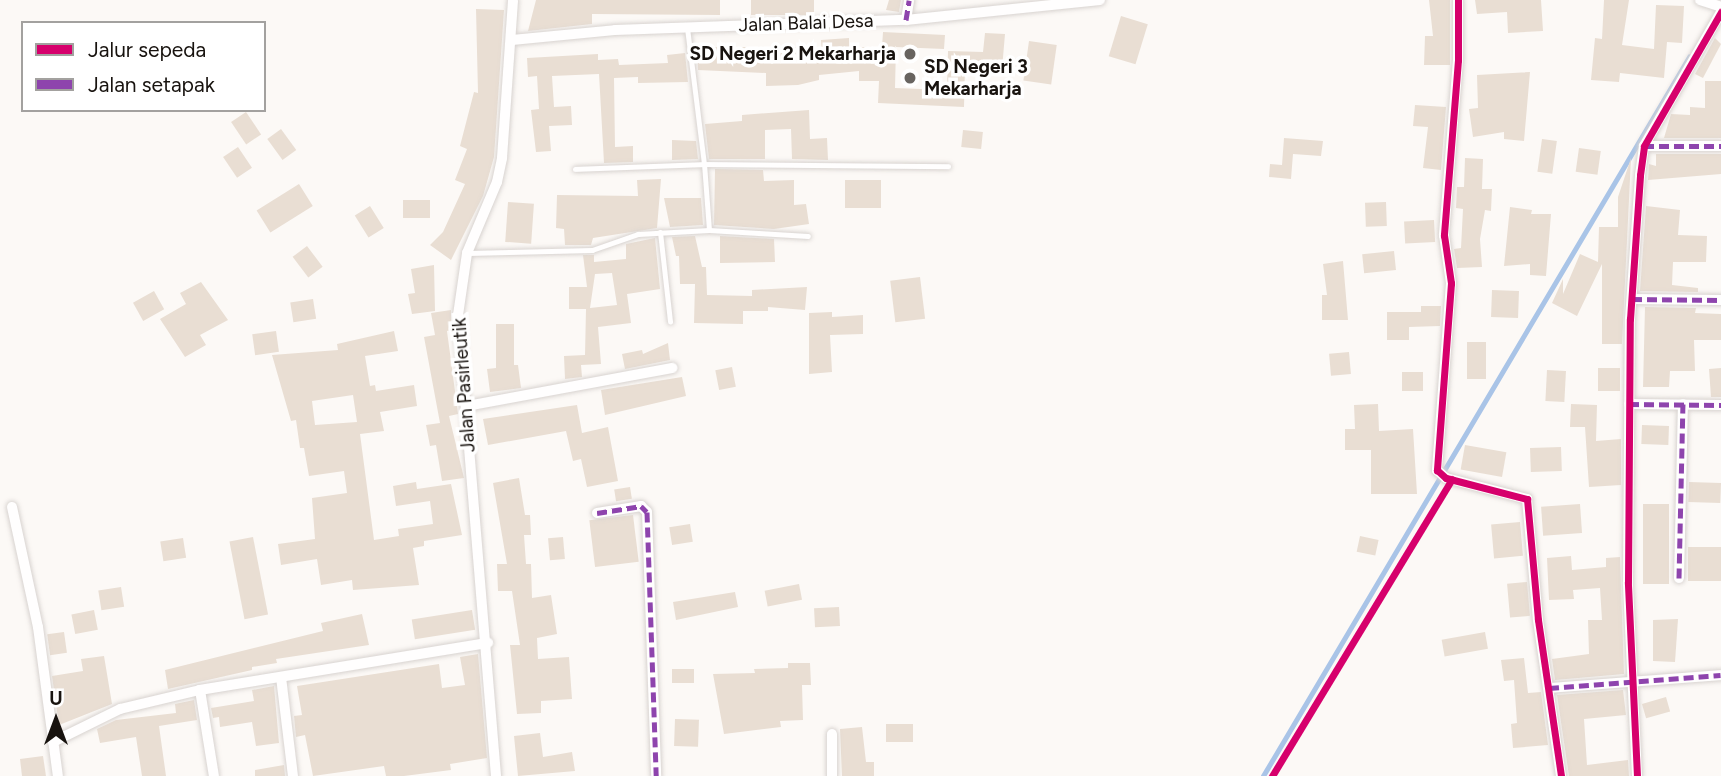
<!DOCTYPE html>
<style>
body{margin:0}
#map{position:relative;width:1721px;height:776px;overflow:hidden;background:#fcf9f6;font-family:Figtree,sans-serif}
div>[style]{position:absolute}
.stream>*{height:4.5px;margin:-2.25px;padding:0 2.25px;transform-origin:2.25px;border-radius:2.25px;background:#a9c4e7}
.building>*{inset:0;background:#e9ded3;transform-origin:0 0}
.roads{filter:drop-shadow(0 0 2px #d8d3d0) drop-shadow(0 0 2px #d8d3d0)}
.lane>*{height:5px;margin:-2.5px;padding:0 2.5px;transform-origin:2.5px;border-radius:2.5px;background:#fffefe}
.street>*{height:10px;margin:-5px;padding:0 5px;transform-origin:5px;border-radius:5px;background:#fffefe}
.quiet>*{height:5px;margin-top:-2.5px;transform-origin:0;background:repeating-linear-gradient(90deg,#8e44ad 0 10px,transparent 0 15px)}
.cycleway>*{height:7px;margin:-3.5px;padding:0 3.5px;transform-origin:3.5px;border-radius:3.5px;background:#d6006c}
.dots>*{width:19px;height:19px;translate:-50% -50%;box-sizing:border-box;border:4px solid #fff;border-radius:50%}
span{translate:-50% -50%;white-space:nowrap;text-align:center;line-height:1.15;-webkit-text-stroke:7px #fff;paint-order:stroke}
.street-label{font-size:19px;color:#18130f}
.poi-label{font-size:19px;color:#18130f;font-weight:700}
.right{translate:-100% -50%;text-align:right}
.left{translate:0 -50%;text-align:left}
.legend{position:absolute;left:21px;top:21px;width:245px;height:91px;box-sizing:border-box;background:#fff;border:2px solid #a3a19f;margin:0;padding:9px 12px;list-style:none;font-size:21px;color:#18130f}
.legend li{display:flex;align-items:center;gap:14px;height:35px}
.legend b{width:35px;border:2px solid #a3a19f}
.north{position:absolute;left:21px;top:685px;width:70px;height:70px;-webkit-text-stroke:5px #fff;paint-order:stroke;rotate:0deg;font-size:19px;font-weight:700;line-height:28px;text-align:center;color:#18130f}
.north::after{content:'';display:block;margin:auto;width:24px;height:32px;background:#18130f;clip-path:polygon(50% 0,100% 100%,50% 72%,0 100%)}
</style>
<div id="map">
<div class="stream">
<div style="left:1263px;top:776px;width:836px;rotate:-59.35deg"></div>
</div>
<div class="building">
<div style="clip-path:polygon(536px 0,720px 0,720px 15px,592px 14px,592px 24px,528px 31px)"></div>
<div style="left:751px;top:0;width:63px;height:15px"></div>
<div style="clip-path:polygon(889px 0,901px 0,899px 12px,886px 10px)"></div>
<div style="clip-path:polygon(1429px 0,1450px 0,1450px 65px,1424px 65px,1425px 36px,1433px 36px)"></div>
<div style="clip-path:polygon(1475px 0,1541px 0,1543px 31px,1508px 33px,1507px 12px,1477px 14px)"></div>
<div style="clip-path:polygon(1604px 0,1629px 0,1622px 45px,1654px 49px,1656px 5px,1684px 6px,1682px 43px,1667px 42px,1664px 78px,1620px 73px,1619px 82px,1591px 80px,1595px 38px,1602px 39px)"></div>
<div style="clip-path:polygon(476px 9px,504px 10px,494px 157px,483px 196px,451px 260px,430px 245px,443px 232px,465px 184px,455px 180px,467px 149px,460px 146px,474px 92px,478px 93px)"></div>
<div style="left:1121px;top:16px;width:28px;height:42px;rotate:17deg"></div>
<div style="clip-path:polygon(883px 32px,945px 35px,944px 49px,896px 47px,895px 88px,947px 90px,948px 51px,983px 52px,985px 33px,1005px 34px,1002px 69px,965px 66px,964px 107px,878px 103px,879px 81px,859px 81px,859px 71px,819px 75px,819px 80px,798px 85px,766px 86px,766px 73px,698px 70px,697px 47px,796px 47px,797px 56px,822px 55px,821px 40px,849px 38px,849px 47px,882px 47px)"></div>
<div style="clip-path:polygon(1715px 38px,1721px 44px,1703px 78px,1695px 74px)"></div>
<div style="left:1029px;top:41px;width:28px;height:40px;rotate:8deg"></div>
<div style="clip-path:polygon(685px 53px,688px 82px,638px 83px,638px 77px,614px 78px,615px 147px,633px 146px,633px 162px,604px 163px,599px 74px,552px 76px,554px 107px,571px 106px,572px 125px,549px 126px,551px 151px,536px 152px,531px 110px,539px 109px,537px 76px,528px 77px,527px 58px,598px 54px,598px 60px,618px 59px,619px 65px,668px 63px,667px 55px)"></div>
<div style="clip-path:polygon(1530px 72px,1524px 141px,1504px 139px,1504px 132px,1473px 137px,1469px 109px,1478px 108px,1477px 75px)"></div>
<div style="clip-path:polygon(1705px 81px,1721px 81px,1721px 138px,1664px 138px,1671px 114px,1690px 115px,1690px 107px,1705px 108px)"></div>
<div style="clip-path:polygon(1415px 105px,1446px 107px,1441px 170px,1423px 168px,1428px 127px,1413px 126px)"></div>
<div style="clip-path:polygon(809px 110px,810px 139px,827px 138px,828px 160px,792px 159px,791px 129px,765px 130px,765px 159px,709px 159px,705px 124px,742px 121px,742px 115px)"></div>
<div style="left:246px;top:112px;width:27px;height:18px;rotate:56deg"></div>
<div style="left:281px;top:129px;width:26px;height:17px;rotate:54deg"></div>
<div style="left:963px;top:130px;width:20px;height:17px;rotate:6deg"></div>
<div style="clip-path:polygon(1284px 138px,1323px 141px,1321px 156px,1293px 154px,1291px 179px,1269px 177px,1270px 164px,1282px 165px)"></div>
<div style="left:1542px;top:139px;width:15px;height:33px;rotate:8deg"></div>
<div style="clip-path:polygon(672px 140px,696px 141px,698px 159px,672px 160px)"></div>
<div style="left:238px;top:147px;width:25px;height:18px;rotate:56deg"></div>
<div style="left:1579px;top:148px;width:22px;height:24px;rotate:8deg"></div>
<div style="clip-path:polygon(1656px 154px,1721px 154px,1721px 174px,1648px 180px,1649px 164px,1656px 166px)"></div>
<div style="clip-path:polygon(1465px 158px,1483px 159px,1482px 189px,1492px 189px,1491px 211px,1485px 210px,1480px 239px,1482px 267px,1457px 268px,1454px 249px,1461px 248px,1463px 209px,1456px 208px,1457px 187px,1464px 187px)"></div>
<div style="clip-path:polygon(1631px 158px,1622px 344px,1602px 344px,1602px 264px,1577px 316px,1552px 303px,1563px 279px,1563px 294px,1580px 254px,1598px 262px,1599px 227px,1618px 227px,1618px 197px)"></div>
<div style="clip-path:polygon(715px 169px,763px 170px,764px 181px,794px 180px,794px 205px,806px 204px,809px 224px,774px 229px,714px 225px)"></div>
<div style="clip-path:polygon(661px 179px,657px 228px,593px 238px,591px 245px,565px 245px,564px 229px,556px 228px,557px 195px,638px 196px,637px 180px)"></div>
<div style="left:881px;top:180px;width:28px;height:36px;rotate:90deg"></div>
<div style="left:299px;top:184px;width:26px;height:50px;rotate:58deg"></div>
<div style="clip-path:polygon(664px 198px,701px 198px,703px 225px,670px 227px)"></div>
<div style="left:403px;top:200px;width:27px;height:18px"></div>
<div style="left:508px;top:202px;width:26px;height:40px;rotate:4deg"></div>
<div style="left:1386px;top:202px;width:24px;height:21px;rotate:88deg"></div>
<div style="left:370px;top:206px;width:26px;height:18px;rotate:58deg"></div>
<div style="clip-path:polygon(1646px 206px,1680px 210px,1678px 235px,1707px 236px,1706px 262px,1673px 262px,1672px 285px,1698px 288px,1698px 292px,1640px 291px)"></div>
<div style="clip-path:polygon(1510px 207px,1532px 210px,1531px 214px,1551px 214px,1546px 276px,1530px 275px,1530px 264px,1504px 266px)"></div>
<div style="left:1434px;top:220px;width:22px;height:30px;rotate:87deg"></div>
<div style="clip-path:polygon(695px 236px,702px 267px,706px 267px,707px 295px,752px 296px,752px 290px,807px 287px,805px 310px,768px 307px,768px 311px,743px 311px,743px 324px,694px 323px,695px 284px,680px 284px,679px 256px,676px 256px,672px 237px)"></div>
<div style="clip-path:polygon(720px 236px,774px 239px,775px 262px,720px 263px)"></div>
<div style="clip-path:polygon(evenodd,655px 238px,660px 289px,627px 294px,631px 323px,598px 327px,601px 364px,581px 365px,582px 377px,565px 379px,564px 356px,585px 355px,586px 309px,569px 309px,569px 287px,587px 287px,583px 255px,594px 255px,594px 262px,626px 259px,626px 244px,655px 238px,612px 273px,617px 305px,590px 308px,595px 274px,612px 273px)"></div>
<div style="left:307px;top:246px;width:26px;height:18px;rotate:53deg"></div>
<div style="left:1394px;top:251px;width:19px;height:32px;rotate:84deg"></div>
<div style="clip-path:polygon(1343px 261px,1348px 320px,1322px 320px,1322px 295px,1327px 295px,1323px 264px)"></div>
<div style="clip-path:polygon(434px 265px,435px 311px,412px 314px,408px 294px,415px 293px,411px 269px)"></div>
<div style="left:920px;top:277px;width:42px;height:30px;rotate:83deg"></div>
<div style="clip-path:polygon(201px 282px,228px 320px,200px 335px,206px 345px,185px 357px,160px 319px,186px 304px,180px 293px)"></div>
<div style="left:1492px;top:290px;width:27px;height:27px;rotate:2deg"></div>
<div style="left:154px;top:291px;width:21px;height:24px;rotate:61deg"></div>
<div style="left:313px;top:299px;width:20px;height:23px;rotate:81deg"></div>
<div style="clip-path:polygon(1421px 306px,1441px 306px,1440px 326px,1409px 327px,1409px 340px,1387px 340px,1387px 312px,1421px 312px)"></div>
<div style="clip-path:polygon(1645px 307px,1696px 308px,1695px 313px,1721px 314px,1721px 340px,1694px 340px,1695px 371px,1670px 371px,1669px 387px,1643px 387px)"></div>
<div style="clip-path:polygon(451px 310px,451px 330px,447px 331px,458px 414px,449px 416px,464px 478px,442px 481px,436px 445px,430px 446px,426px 425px,440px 423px,424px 337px,435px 335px,431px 313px)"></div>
<div style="clip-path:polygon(832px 312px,832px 317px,863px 315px,863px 334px,830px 335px,832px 372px,809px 374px,809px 313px)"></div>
<div style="clip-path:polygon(496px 324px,514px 324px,514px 365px,518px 365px,521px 388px,490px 392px,487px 369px,496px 368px)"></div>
<div style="left:276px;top:331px;width:21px;height:24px;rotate:82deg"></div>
<div style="clip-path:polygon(evenodd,394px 331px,398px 351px,365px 356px,370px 386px,375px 385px,376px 391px,414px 385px,417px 406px,380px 412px,384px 431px,360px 434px,374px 540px,399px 536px,398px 529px,433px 524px,430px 501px,396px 506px,393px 486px,416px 482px,417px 489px,451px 484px,462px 535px,424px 541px,424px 546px,413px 548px,419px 585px,353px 590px,352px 580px,321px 585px,317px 559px,281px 565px,278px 544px,315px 539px,312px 498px,347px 493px,344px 471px,309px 476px,304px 448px,300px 448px,296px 420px,291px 421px,272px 355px,338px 350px,337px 344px,394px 331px,353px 395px,357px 422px,315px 425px,312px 401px,353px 395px)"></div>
<div style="left:1467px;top:342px;width:19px;height:37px"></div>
<div style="clip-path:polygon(668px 343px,670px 360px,625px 369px,622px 354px,642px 350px,643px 354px)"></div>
<div style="left:1349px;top:352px;width:22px;height:20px;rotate:85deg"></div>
<div style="left:732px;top:367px;width:20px;height:17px;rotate:79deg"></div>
<div style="left:1598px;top:368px;width:22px;height:23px"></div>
<div style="clip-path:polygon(1721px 368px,1721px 397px,1711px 397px,1709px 369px)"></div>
<div style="left:1547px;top:370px;width:19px;height:31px;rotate:3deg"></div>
<div style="left:1402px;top:372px;width:21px;height:19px"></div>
<div style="clip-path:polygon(682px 377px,686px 396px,605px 415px,601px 390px)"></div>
<div style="clip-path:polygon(1378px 404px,1379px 431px,1413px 429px,1417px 494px,1371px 494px,1371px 450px,1345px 450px,1345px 429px,1355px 429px,1354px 405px)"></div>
<div style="clip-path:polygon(1571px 404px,1597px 405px,1596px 441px,1621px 439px,1621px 485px,1589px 487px,1585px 427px,1570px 427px)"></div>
<div style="clip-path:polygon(577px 405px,582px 433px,608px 427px,618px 481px,587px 487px,581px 459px,573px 461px,566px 431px,488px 445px,483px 419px)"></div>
<div style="left:1642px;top:425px;width:27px;height:19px;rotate:2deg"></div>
<div style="left:1465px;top:445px;width:42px;height:25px;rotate:10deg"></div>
<div style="left:1561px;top:447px;width:24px;height:31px;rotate:88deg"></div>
<div style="clip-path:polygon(519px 478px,525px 515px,530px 515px,531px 535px,524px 535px,526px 564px,531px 564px,532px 598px,551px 595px,557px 634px,537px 638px,538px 659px,569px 657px,572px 699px,541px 701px,541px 713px,517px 714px,510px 645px,520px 645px,512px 591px,498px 591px,497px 564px,507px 564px,493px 483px)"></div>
<div style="left:1689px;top:482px;width:32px;height:20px;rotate:2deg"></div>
<div style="left:630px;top:487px;width:12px;height:16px;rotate:81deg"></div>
<div style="left:1580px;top:504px;width:29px;height:39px;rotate:86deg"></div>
<div style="left:1643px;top:504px;width:26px;height:80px"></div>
<div style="left:633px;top:515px;width:47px;height:44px;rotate:83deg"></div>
<div style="left:1520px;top:522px;width:34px;height:29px;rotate:85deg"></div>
<div style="left:690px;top:524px;width:18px;height:21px;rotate:81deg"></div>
<div style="left:1360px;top:536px;width:19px;height:16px;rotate:12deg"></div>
<div style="left:253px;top:537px;width:79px;height:24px;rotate:79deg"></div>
<div style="left:563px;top:537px;width:22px;height:15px;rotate:85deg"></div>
<div style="left:183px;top:538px;width:20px;height:23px;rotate:81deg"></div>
<div style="left:1688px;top:547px;width:33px;height:34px"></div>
<div style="clip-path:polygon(1571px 556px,1572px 570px,1606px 567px,1606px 558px,1620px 557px,1624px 674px,1555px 680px,1552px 659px,1589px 654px,1588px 620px,1602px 620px,1600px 588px,1573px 590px,1574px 599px,1549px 600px,1547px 558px)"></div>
<div style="left:1527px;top:582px;width:34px;height:20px;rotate:85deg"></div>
<div style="left:799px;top:584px;width:16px;height:35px;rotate:79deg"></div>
<div style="left:121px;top:587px;width:20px;height:23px;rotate:81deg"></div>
<div style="clip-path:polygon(735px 592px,738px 607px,676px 620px,673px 602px)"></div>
<div style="left:839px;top:607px;width:19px;height:25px;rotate:87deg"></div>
<div style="left:94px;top:610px;width:20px;height:23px;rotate:79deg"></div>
<div style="left:472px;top:610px;width:20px;height:61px;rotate:81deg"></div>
<div style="clip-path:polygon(362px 614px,369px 645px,276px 659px,277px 663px,252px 667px,252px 670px,168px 689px,165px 670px,323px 631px,321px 623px)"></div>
<div style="clip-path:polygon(1678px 619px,1675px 662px,1653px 661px,1653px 620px)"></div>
<div style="left:64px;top:632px;width:21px;height:17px;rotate:82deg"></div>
<div style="left:1485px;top:632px;width:17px;height:44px;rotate:80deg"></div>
<div style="clip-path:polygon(478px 654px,487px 758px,450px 764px,451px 770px,404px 776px,386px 776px,384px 766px,313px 776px,305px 735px,296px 737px,294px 716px,302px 715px,297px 686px,439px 664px,442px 688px,465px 685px,460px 657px)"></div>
<div style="clip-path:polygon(104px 656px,112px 704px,59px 725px,52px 676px,83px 671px,81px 659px)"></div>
<div style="clip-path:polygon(1524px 658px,1528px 693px,1541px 692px,1548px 745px,1513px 748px,1511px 724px,1517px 723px,1514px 680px,1504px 681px,1501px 660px)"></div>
<div style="clip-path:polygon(788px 663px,810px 663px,811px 685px,802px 685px,803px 720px,780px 721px,781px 727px,724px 734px,713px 674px,755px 673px,754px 669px,788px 668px)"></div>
<div style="left:672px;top:669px;width:22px;height:14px"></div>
<div style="clip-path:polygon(274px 686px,279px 743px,256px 746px,252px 722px,220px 727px,219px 717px,213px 718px,211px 708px,254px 701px,252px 690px)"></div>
<div style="clip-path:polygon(1623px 690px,1626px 715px,1584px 719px,1587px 765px,1628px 760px,1629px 776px,1569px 776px,1557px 695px)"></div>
<div style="left:1666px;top:697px;width:15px;height:25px;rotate:74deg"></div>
<div style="clip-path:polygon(194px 700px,197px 720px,159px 726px,166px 776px,142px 776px,136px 737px,100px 743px,97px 729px,116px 720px,176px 713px,175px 704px)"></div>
<div style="left:675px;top:719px;width:24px;height:27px;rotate:2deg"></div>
<div style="left:886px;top:724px;width:27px;height:18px"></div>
<div style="clip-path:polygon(862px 727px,866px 762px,874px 762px,874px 776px,842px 776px,840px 729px)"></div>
<div style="clip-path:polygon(540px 733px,543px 757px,572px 752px,575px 771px,518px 776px,514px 736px)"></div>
<div style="clip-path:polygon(43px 756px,46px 776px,22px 776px,20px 759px)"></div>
<div style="clip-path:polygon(284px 765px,285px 776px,255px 776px,255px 770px)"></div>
</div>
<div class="roads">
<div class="lane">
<div style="left:575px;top:169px;width:129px;rotate:-2.2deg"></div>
<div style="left:704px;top:164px;width:138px;rotate:-97.1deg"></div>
<div style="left:709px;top:230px;width:99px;rotate:3.5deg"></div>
<div style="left:660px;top:232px;width:90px;rotate:83.6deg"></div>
<div style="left:468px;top:253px;width:124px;rotate:-1.4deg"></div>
<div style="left:592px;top:250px;width:49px;rotate:-19.2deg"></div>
<div style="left:638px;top:234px;width:71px;rotate:-3.2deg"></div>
<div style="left:709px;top:230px;width:66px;rotate:-94.3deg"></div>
<div style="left:704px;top:164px;width:244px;rotate:0.5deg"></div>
</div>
<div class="street">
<div style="left:1458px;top:0;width:60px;rotate:90deg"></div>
<div style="left:1458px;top:60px;width:176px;rotate:94.6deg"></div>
<div style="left:1444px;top:235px;width:49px;rotate:81.7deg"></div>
<div style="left:1451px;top:283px;width:188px;rotate:94.3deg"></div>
<div style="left:1437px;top:470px;width:12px;rotate:42deg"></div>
<div style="left:1446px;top:478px;width:84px;rotate:14.5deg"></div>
<div style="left:1527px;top:499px;width:121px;rotate:84.8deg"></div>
<div style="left:1538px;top:620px;width:158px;rotate:81.6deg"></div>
<div style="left:1700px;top:0;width:22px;rotate:18deg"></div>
<div style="left:906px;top:20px;width:20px;rotate:-81deg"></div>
<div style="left:512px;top:40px;width:103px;rotate:-5.5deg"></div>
<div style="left:615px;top:30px;width:291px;rotate:-2deg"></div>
<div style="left:906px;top:20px;width:195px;rotate:-5.9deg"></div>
<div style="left:1644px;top:146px;width:77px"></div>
<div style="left:1632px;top:299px;width:89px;rotate:0.6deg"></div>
<div style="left:1629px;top:404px;width:92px;rotate:0.6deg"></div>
<div style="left:467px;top:406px;width:209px;rotate:-10.5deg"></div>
<div style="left:12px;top:507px;width:123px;rotate:77.8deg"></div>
<div style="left:38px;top:627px;width:150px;rotate:82.4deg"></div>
<div style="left:597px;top:513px;width:45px;rotate:-9deg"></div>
<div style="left:641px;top:506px;width:8px;rotate:45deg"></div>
<div style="left:647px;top:512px;width:264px;rotate:88deg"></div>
<div style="left:1679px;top:578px;width:174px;rotate:-88.7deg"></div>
<div style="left:281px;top:677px;width:100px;rotate:83.1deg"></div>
<div style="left:1549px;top:688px;width:172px;rotate:-4.3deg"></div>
<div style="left:200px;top:690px;width:292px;rotate:-9.3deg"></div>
<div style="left:53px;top:742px;width:75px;rotate:-26.2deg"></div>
<div style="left:120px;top:709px;width:82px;rotate:-13.4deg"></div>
<div style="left:200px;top:690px;width:87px;rotate:80.8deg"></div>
<div style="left:496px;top:776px;width:463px;rotate:-94.7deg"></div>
<div style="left:458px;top:315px;width:63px;rotate:-81.7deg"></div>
<div style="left:467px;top:253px;width:77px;rotate:-67.1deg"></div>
<div style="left:497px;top:182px;width:25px;rotate:-78deg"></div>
<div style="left:502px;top:158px;width:158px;rotate:-86deg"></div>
<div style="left:832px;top:776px;width:42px;rotate:-90deg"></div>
<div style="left:1637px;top:776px;width:194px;rotate:-92.7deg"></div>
<div style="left:1628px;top:582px;width:263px;rotate:-89.6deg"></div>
<div style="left:1630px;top:319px;width:144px;rotate:-86deg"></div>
<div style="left:1640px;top:175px;width:29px;rotate:-82deg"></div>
<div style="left:1644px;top:146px;width:155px;rotate:-60.1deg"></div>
</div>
</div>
<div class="quiet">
<div style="left:906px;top:20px;width:20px;rotate:-81deg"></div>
<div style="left:1644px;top:146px;width:77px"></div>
<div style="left:1632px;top:299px;width:89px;rotate:0.6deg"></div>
<div style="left:1629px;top:404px;width:92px;rotate:0.6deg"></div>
<div style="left:597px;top:513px;width:45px;rotate:-9deg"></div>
<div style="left:641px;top:506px;width:8px;rotate:45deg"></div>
<div style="left:647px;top:512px;width:264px;rotate:88deg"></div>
<div style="left:1679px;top:578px;width:174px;rotate:-88.7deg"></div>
<div style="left:1549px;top:688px;width:172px;rotate:-4.3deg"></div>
</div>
<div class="cycleway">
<div style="left:1458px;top:0;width:60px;rotate:90deg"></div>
<div style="left:1458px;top:60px;width:176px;rotate:94.6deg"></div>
<div style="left:1444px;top:235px;width:49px;rotate:81.7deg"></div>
<div style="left:1451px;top:283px;width:188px;rotate:94.3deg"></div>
<div style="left:1437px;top:470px;width:12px;rotate:42deg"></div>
<div style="left:1446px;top:478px;width:84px;rotate:14.5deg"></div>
<div style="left:1527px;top:499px;width:121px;rotate:84.8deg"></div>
<div style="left:1538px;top:620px;width:158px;rotate:81.6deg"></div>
<div style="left:1272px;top:776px;width:347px;rotate:-58.8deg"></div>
<div style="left:1637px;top:776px;width:194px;rotate:-92.7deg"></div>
<div style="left:1628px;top:582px;width:263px;rotate:-89.6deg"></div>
<div style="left:1630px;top:319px;width:144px;rotate:-86deg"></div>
<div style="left:1640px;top:175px;width:29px;rotate:-82deg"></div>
<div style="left:1644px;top:146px;width:155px;rotate:-60.1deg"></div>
</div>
<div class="dots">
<div style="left:910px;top:54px;background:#686460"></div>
<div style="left:910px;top:78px;background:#686460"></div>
</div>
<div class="street-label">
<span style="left:806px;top:23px;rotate:-2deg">Jalan Balai Desa</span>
<span style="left:464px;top:385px;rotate:-94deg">Jalan Pasirleutik</span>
</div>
<div class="poi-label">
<span class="right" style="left:896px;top:54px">SD Negeri 2 Mekarharja</span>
<span class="left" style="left:924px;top:78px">SD Negeri 3<br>Mekarharja</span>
</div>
<ul class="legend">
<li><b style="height:9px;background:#d6006c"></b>Jalur sepeda</li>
<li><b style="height:9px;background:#8e44ad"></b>Jalan setapak</li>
</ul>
<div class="north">U</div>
</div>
